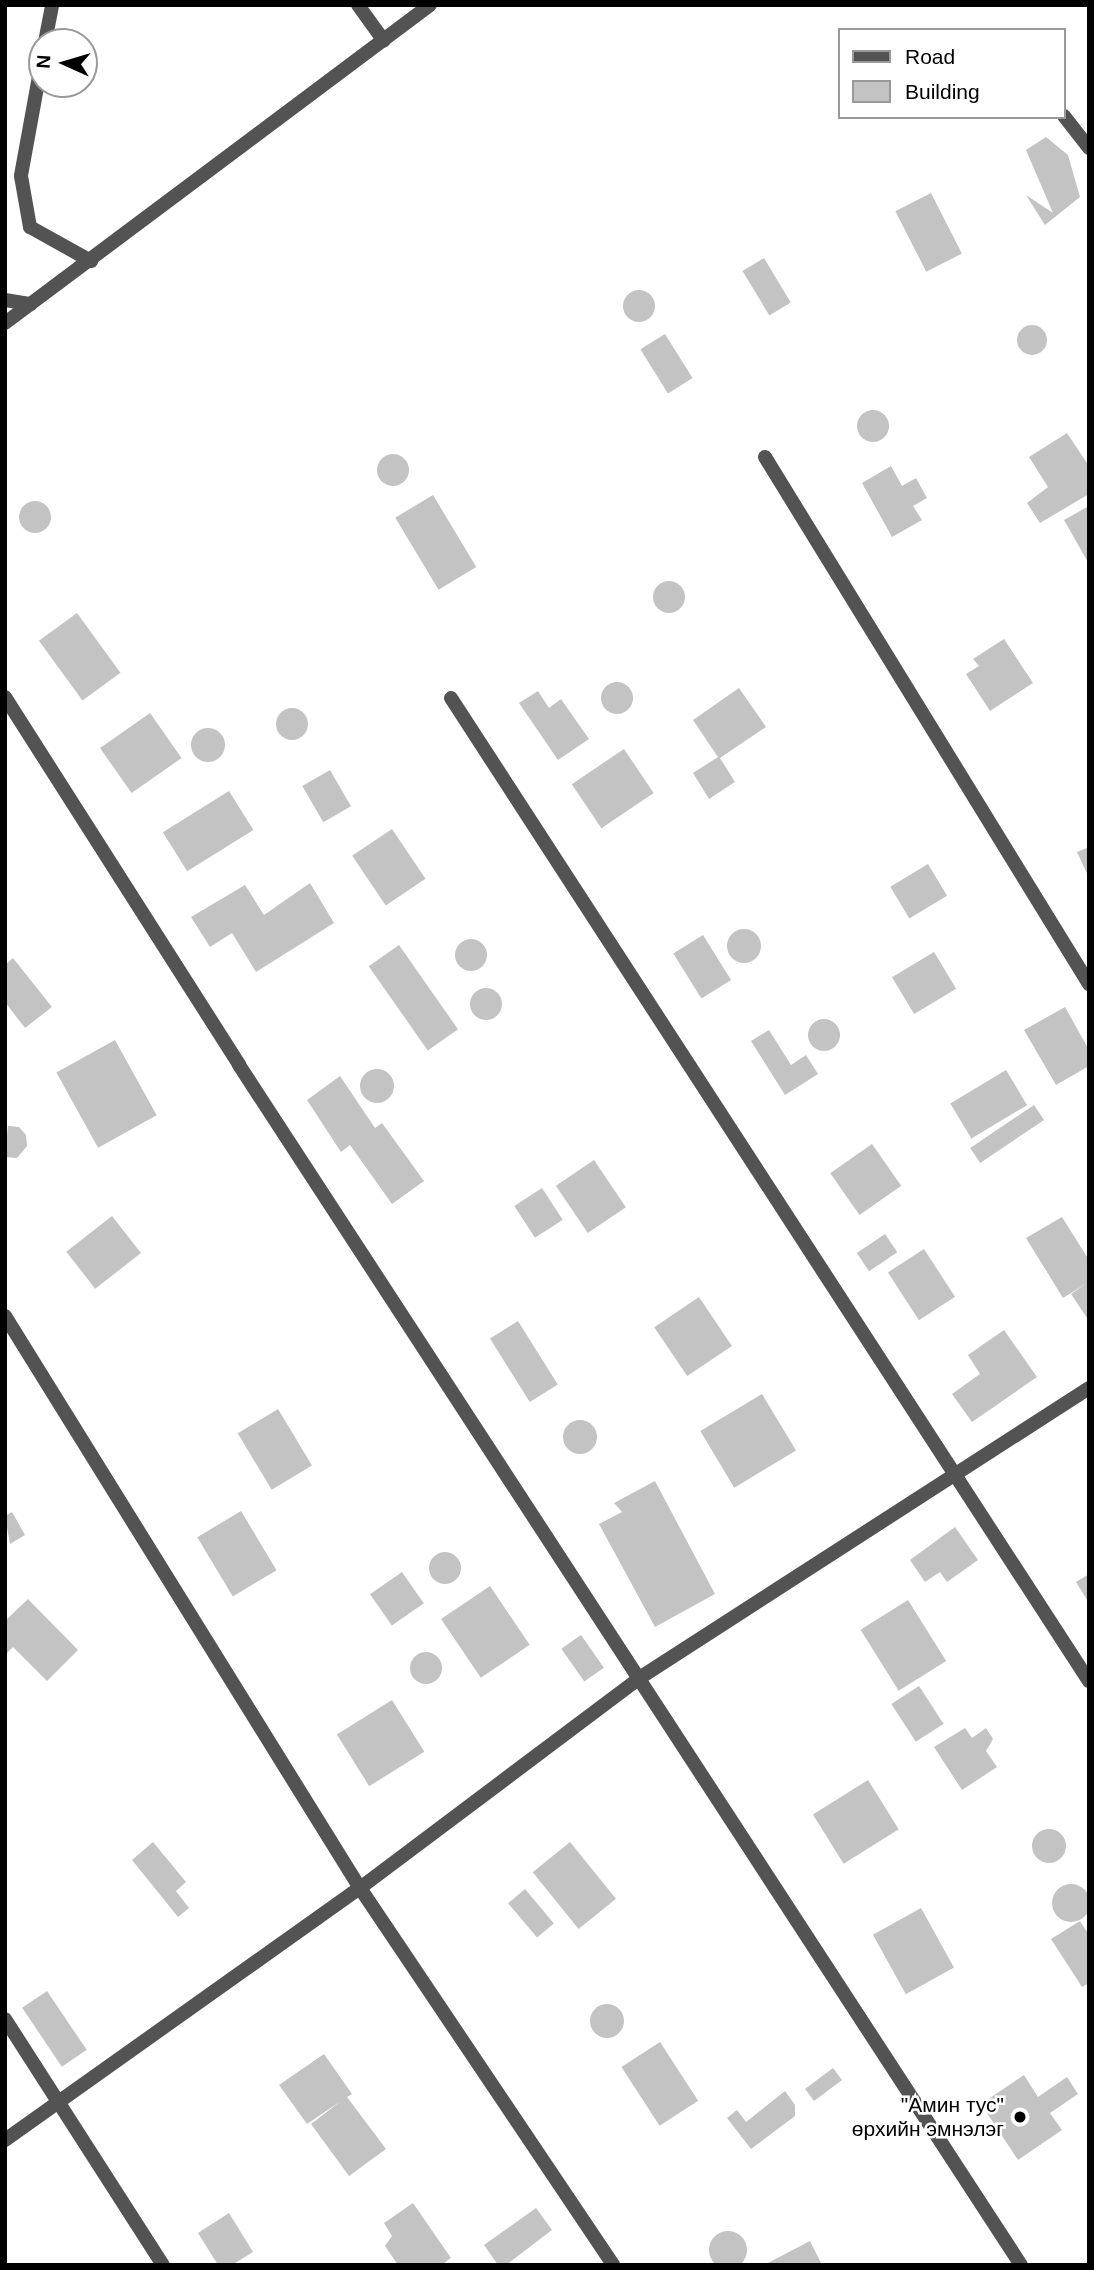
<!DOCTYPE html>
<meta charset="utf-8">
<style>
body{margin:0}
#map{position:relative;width:1094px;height:2270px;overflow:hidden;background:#fff;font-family:Helvetica,sans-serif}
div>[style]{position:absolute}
.building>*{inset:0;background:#c3c3c3;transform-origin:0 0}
.round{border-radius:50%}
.service>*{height:14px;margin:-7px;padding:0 7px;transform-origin:7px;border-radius:7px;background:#535353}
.minor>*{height:14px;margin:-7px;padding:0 7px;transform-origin:7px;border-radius:7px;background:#535353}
.dots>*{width:19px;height:19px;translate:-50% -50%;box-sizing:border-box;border:4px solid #fff;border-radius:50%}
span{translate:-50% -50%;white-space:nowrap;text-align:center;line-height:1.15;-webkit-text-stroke:5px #fff;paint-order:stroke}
.poi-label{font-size:21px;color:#000}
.right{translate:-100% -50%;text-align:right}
.frame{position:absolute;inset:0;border:7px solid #000;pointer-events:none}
.legend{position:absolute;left:838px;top:28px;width:228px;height:91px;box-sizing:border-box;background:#fff;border:2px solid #999;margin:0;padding:9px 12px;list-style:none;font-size:21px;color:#000}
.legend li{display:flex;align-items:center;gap:14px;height:35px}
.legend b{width:35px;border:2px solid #999}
.north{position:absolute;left:28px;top:28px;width:70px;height:70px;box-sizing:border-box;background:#fff;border:2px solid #999;border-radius:50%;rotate:274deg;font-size:19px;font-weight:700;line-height:28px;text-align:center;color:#000}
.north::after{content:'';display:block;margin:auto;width:24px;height:32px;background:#000;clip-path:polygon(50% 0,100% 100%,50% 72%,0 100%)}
</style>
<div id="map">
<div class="building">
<div style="clip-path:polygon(1046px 137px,1068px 155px,1080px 197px,1045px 225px,1026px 195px,1053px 213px,1026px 150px)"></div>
<div style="left:931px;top:193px;width:68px;height:40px;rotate:63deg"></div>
<div style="left:764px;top:258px;width:52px;height:25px;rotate:59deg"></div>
<div class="round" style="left:623px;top:290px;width:32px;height:32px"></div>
<div class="round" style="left:1017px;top:325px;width:30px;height:30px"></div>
<div style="left:665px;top:334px;width:52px;height:29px;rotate:58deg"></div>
<div class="round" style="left:857px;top:410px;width:32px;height:32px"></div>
<div style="clip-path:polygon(1067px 433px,1089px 466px,1089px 494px,1040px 523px,1027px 503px,1048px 487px,1029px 457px)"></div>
<div class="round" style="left:377px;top:454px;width:32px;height:32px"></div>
<div style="clip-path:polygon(891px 466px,902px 486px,916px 478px,927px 498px,913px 506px,922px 520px,892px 537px,862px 483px)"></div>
<div style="left:433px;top:495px;width:84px;height:44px;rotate:59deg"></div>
<div class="round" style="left:19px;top:501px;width:32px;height:32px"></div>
<div style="clip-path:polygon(1089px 506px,1089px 564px,1064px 520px)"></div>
<div class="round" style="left:653px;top:581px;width:32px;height:32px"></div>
<div style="left:77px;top:613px;width:74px;height:47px;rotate:54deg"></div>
<div style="clip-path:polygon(1004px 639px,1033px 683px,990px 711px,966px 674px,979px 666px,973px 659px)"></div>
<div class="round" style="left:601px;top:682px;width:32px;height:32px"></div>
<div style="clip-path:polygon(739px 688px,766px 727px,720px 758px,735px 782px,709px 799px,693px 773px,718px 757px,693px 720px)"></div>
<div style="clip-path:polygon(538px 691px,549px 708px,561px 699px,589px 739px,558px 760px,519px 703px)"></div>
<div class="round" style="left:276px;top:708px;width:32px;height:32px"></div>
<div style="left:150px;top:713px;width:55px;height:61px;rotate:55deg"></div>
<div class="round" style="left:191px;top:728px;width:34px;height:34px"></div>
<div style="left:624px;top:749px;width:53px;height:63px;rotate:56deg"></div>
<div style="left:330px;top:770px;width:42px;height:32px;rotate:60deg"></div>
<div style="left:229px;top:791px;width:46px;height:78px;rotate:58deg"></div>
<div style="left:392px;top:829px;width:60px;height:48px;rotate:56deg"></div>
<div style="clip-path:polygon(1089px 847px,1089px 878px,1077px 852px)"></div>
<div style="left:928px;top:864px;width:37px;height:44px;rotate:59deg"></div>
<div style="clip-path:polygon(310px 883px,334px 923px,256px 972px,232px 933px,210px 947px,191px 917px,245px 885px,264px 915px)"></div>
<div class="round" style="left:727px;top:929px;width:34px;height:34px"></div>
<div style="left:703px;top:935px;width:53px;height:35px;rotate:58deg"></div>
<div class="round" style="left:455px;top:939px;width:32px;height:32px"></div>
<div style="left:399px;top:945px;width:103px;height:37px;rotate:55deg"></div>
<div style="left:934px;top:952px;width:43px;height:49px;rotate:59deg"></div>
<div style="clip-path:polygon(13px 958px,52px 1007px,25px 1028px,5px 1002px,5px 965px)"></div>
<div class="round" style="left:470px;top:988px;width:32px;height:32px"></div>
<div style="clip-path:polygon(1065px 1007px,1089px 1050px,1089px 1066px,1056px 1085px,1024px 1030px)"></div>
<div class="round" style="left:808px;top:1019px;width:32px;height:32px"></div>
<div style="clip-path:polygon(769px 1030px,791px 1065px,806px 1055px,818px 1074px,785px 1095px,751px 1041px)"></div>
<div style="left:115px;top:1040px;width:86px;height:67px;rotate:61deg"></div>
<div class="round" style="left:360px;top:1069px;width:34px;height:34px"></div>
<div style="left:1006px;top:1070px;width:41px;height:65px;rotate:59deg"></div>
<div style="clip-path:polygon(340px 1076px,375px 1128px,382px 1123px,424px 1181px,392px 1204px,350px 1145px,341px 1152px,307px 1100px)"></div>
<div style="left:1034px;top:1105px;width:18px;height:77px;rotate:56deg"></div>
<div style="clip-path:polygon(8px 1126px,19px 1127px,26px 1135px,27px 1146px,17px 1158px,5px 1157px)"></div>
<div style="left:872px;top:1144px;width:51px;height:51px;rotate:55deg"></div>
<div style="left:594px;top:1160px;width:57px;height:46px;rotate:56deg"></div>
<div style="left:542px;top:1188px;width:38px;height:33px;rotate:57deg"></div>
<div style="left:112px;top:1216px;width:47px;height:58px;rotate:52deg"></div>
<div style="clip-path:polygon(1062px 1217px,1089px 1260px,1089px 1321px,1071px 1294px,1087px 1283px,1063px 1298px,1026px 1238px)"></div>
<div style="left:885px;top:1234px;width:22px;height:34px;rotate:56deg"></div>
<div style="left:924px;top:1249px;width:57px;height:43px;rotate:57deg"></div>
<div style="left:699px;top:1297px;width:59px;height:54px;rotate:56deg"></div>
<div style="left:518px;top:1321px;width:75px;height:33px;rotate:58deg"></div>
<div style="clip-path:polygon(1004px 1330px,1037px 1377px,972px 1422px,952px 1394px,980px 1374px,968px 1355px)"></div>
<div style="left:762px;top:1394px;width:66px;height:72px;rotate:59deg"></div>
<div style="left:278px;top:1409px;width:66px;height:47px;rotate:59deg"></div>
<div class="round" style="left:563px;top:1420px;width:34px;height:34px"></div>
<div style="clip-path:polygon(655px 1481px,715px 1594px,655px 1627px,599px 1524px,622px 1512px,614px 1503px)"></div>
<div style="left:241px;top:1511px;width:69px;height:51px;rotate:59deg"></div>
<div style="clip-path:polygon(12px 1512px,25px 1535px,10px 1544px,5px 1516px)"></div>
<div style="clip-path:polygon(955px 1527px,978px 1560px,947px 1582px,940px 1572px,925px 1582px,910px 1560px)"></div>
<div class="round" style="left:429px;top:1552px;width:32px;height:32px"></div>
<div style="left:402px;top:1572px;width:38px;height:39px;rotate:55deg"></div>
<div style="clip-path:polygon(1089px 1574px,1089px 1603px,1076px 1582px)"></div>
<div style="left:490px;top:1586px;width:71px;height:59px;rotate:56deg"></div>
<div style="clip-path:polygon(28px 1599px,78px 1650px,47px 1681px,13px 1647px,5px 1655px,5px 1621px)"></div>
<div style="left:908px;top:1600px;width:72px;height:56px;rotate:58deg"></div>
<div style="left:581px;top:1635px;width:40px;height:24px;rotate:55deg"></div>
<div class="round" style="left:410px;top:1652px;width:32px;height:32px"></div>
<div style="left:919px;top:1686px;width:45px;height:33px;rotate:57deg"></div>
<div style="left:392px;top:1700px;width:61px;height:65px;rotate:58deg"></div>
<div style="clip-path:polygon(965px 1728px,972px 1738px,986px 1728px,993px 1739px,986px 1751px,997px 1767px,962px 1790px,934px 1747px)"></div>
<div style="left:868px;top:1780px;width:58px;height:65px;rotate:58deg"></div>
<div class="round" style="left:1032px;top:1829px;width:34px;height:34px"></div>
<div style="clip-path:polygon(153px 1842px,186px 1882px,176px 1891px,189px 1908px,178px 1917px,132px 1860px)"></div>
<div style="left:570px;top:1842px;width:73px;height:48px;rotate:51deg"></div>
<div class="round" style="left:1052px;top:1884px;width:38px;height:38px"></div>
<div style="left:525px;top:1889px;width:45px;height:22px;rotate:50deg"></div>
<div style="left:921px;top:1908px;width:68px;height:55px;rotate:61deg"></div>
<div style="clip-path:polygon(1080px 1921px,1089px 1935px,1089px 1983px,1082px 1987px,1051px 1939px)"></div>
<div style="left:47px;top:1991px;width:71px;height:30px;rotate:56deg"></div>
<div class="round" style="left:590px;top:2004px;width:34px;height:34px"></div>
<div style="left:660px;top:2042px;width:70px;height:46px;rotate:57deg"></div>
<div style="clip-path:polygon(324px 2054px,352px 2094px,347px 2097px,386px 2149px,349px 2176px,311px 2124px,341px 2101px,307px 2124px,279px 2085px)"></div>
<div style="left:833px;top:2068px;width:15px;height:35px;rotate:53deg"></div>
<div style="clip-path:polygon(1024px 2075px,1038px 2097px,1067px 2077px,1078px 2094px,1050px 2113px,1062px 2130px,1018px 2160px,981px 2104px)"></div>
<div style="clip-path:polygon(785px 2091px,795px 2105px,795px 2116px,751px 2149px,727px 2118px,737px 2110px,746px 2122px)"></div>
<div style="clip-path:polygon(413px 2203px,451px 2258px,441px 2265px,398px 2265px,385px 2246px,392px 2236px,384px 2223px)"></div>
<div style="clip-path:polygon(536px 2208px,552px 2230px,506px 2265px,498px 2265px,484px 2245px)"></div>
<div style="clip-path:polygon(229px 2213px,253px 2252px,232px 2265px,218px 2265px,198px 2233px)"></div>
<div class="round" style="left:709px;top:2231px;width:38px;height:38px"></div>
<div style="clip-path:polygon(810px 2241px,822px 2265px,764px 2265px)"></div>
</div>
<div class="service">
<div style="left:358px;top:5px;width:44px;rotate:54.2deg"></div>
<div style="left:45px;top:42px;width:38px;rotate:-79deg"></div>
<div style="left:42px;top:60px;width:118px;rotate:100.3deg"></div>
<div style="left:21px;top:176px;width:52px;rotate:80deg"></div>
<div style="left:30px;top:227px;width:70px;rotate:29.1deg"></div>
<div style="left:5px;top:300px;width:26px;rotate:9deg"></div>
<div style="left:5px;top:323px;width:531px;rotate:-36.81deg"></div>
</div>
<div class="minor">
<div style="left:1064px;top:116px;width:41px;rotate:52deg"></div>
<div style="left:765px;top:457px;width:619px;rotate:58.42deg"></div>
<div style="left:5px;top:697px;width:436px;rotate:57.5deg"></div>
<div style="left:239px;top:1065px;width:1432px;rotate:56.91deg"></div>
<div style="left:451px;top:698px;width:1172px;rotate:57.02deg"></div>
<div style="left:5px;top:1316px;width:673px;rotate:58.18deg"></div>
<div style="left:360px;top:1888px;width:454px;rotate:56.1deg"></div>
<div style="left:5px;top:2019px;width:292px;rotate:57.3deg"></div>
<div style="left:5px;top:2140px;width:435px;rotate:-35.4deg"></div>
<div style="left:360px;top:1888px;width:351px;rotate:-36.9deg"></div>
<div style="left:641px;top:1677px;width:533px;rotate:-32.83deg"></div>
</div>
<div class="dots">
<div style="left:1020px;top:2117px;background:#000"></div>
</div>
<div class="poi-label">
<span class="right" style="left:1004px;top:2117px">"Амин тус"<br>өрхийн эмнэлэг</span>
</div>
<div class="frame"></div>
<ul class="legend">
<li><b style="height:9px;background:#535353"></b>Road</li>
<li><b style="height:19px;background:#c3c3c3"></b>Building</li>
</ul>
<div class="north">N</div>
</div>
